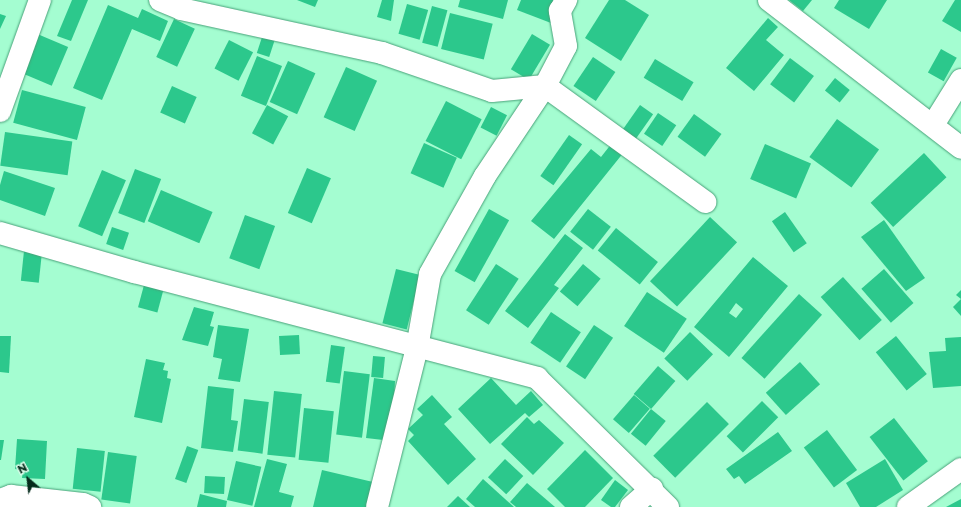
<!DOCTYPE html>
<style>
body{margin:0}
#map{position:relative;width:961px;height:507px;overflow:hidden;background:#a4fdd1;font-family:Montserrat,sans-serif}
div>[style]{position:absolute}
.building>*{inset:0;background:#2cc88c;transform-origin:0 0}
.roads{filter:drop-shadow(0 0 1px #48a279) drop-shadow(0 0 1px #48a279)}
.street>*{height:22px;margin:-11px;padding:0 11px;transform-origin:11px;border-radius:11px;background:#fff}
span{translate:-50% -50%;white-space:nowrap;text-align:center;line-height:1.15;-webkit-text-stroke:3px #dcfdeb;paint-order:stroke}
.north{position:absolute;left:8px;top:459px;width:40px;height:40px;-webkit-text-stroke:3px #dcfdeb;paint-order:stroke;rotate:332deg;font-size:11px;font-weight:700;line-height:16px;text-align:center;color:#042b1b}
.north::after{content:'';display:block;margin:auto;width:14px;height:18px;background:#042b1b;clip-path:polygon(50% 0,100% 100%,50% 72%,0 100%)}
</style>
<div id="map">
<div class="building">
<div style="clip-path:polygon(72px 0,88px 0,71px 41px,57px 36px)"></div>
<div style="clip-path:polygon(297px 0,318px 0,315px 7px)"></div>
<div style="clip-path:polygon(382px 0,394px 0,391px 21px,377px 17px)"></div>
<div style="clip-path:polygon(460px 0,508px 0,503px 19px,458px 7px)"></div>
<div style="clip-path:polygon(521px 0,560px 0,551px 23px,517px 10px)"></div>
<div style="clip-path:polygon(609px 0,625px 0,649px 15px,621px 61px,585px 38px)"></div>
<div style="clip-path:polygon(789px 0,812px 0,803px 11px)"></div>
<div style="clip-path:polygon(839px 0,887px 0,869px 29px,834px 8px)"></div>
<div style="clip-path:polygon(955px 0,961px 0,961px 32px,942px 21px)"></div>
<div style="left:407px;top:4px;width:22px;height:31px;rotate:16deg"></div>
<div style="clip-path:polygon(108px 5px,138px 18px,142px 9px,168px 21px,160px 41px,132px 29px,102px 100px,73px 88px)"></div>
<div style="left:432px;top:6px;width:16px;height:38px;rotate:15deg"></div>
<div style="left:450px;top:13px;width:44px;height:37px;rotate:14deg"></div>
<div style="clip-path:polygon(0 14px,6px 16px,0 29px)"></div>
<div style="clip-path:polygon(768px 18px,778px 27px,766px 40px,784px 55px,754px 91px,726px 68px)"></div>
<div style="left:174px;top:19px;width:23px;height:42px;rotate:25deg"></div>
<div style="left:35px;top:33px;width:36px;height:42px;rotate:23deg"></div>
<div style="left:263px;top:34px;width:13px;height:20px;rotate:18deg"></div>
<div style="left:532px;top:34px;width:21px;height:41px;rotate:31deg"></div>
<div style="left:229px;top:40px;width:27px;height:32px;rotate:27deg"></div>
<div style="left:941px;top:49px;width:18px;height:27px;rotate:29deg"></div>
<div style="left:257px;top:56px;width:27px;height:43px;rotate:22deg"></div>
<div style="left:593px;top:57px;width:27px;height:35px;rotate:34deg"></div>
<div style="left:790px;top:58px;width:30px;height:33px;rotate:37deg"></div>
<div style="left:655px;top:59px;width:45px;height:22px;rotate:31deg"></div>
<div style="left:288px;top:61px;width:30px;height:45px;rotate:24deg"></div>
<div style="left:346px;top:67px;width:34px;height:55px;rotate:24deg"></div>
<div style="left:835px;top:78px;width:19px;height:16px;rotate:39deg"></div>
<div style="left:172px;top:86px;width:27px;height:29px;rotate:24deg"></div>
<div style="left:22px;top:90px;width:66px;height:34px;rotate:15deg"></div>
<div style="left:446px;top:101px;width:40px;height:45px;rotate:27deg"></div>
<div style="left:267px;top:105px;width:24px;height:32px;rotate:28deg"></div>
<div style="left:640px;top:105px;width:16px;height:30px;rotate:35deg"></div>
<div style="left:491px;top:107px;width:18px;height:23px;rotate:27deg"></div>
<div style="left:658px;top:113px;width:22px;height:25px;rotate:34deg"></div>
<div style="left:694px;top:114px;width:34px;height:28px;rotate:36deg"></div>
<div style="left:837px;top:119px;width:52px;height:47px;rotate:36deg"></div>
<div style="left:5px;top:132px;width:68px;height:34px;rotate:8deg"></div>
<div style="left:569px;top:135px;width:16px;height:50px;rotate:35deg"></div>
<div style="left:424px;top:143px;width:36px;height:33px;rotate:24deg"></div>
<div style="clip-path:polygon(612px 143px,624px 152px,554px 239px,531px 221px,591px 149px,601px 157px)"></div>
<div style="left:765px;top:144px;width:50px;height:38px;rotate:23deg"></div>
<div style="left:924px;top:153px;width:33px;height:73px;rotate:47deg"></div>
<div style="left:307px;top:168px;width:26px;height:49px;rotate:23deg"></div>
<div style="left:135px;top:169px;width:28px;height:47px;rotate:21deg"></div>
<div style="left:102px;top:170px;width:26px;height:61px;rotate:23deg"></div>
<div style="clip-path:polygon(4px 171px,55px 188px,45px 216px,0 200px,0 185px)"></div>
<div style="left:161px;top:190px;width:56px;height:34px;rotate:23deg"></div>
<div style="left:489px;top:209px;width:23px;height:71px;rotate:29deg"></div>
<div style="left:588px;top:209px;width:29px;height:29px;rotate:38deg"></div>
<div style="left:785px;top:212px;width:38px;height:16px;rotate:55deg"></div>
<div style="left:245px;top:215px;width:32px;height:46px;rotate:20deg"></div>
<div style="left:710px;top:217px;width:37px;height:88px;rotate:43deg"></div>
<div style="clip-path:polygon(884px 220px,925px 278px,906px 291px,861px 237px)"></div>
<div style="left:112px;top:227px;width:18px;height:18px;rotate:19deg"></div>
<div style="left:616px;top:228px;width:54px;height:29px;rotate:39deg"></div>
<div style="clip-path:polygon(565px 234px,583px 248px,554px 285px,559px 288px,528px 328px,505px 311px)"></div>
<div style="left:24px;top:251px;width:18px;height:30px;rotate:6deg"></div>
<div style="clip-path:polygon(evenodd,753px 257px,788px 286px,729px 357px,694px 327px,753px 257px,736px 303px,743px 309px,736px 318px,729px 313px,736px 303px)"></div>
<div style="left:496px;top:264px;width:27px;height:55px;rotate:33deg"></div>
<div style="left:583px;top:264px;width:23px;height:36px;rotate:40deg"></div>
<div style="left:396px;top:269px;width:25px;height:56px;rotate:14deg"></div>
<div style="left:884px;top:269px;width:45px;height:30px;rotate:49deg"></div>
<div style="left:843px;top:277px;width:58px;height:30px;rotate:48deg"></div>
<div style="left:144px;top:285px;width:20px;height:23px;rotate:15deg"></div>
<div style="clip-path:polygon(961px 290px,961px 299px,956px 295px)"></div>
<div style="left:647px;top:292px;width:48px;height:41px;rotate:34deg"></div>
<div style="left:799px;top:294px;width:31px;height:86px;rotate:42deg"></div>
<div style="clip-path:polygon(961px 299px,961px 316px,953px 307px)"></div>
<div style="clip-path:polygon(194px 307px,214px 312px,210px 326px,214px 327px,208px 346px,182px 340px)"></div>
<div style="left:551px;top:312px;width:36px;height:37px;rotate:34deg"></div>
<div style="clip-path:polygon(218px 325px,249px 329px,240px 382px,218px 379px,222px 359px,213px 357px)"></div>
<div style="left:594px;top:325px;width:23px;height:50px;rotate:34deg"></div>
<div style="left:690px;top:332px;width:32px;height:37px;rotate:44deg"></div>
<div style="left:299px;top:335px;width:19px;height:20px;rotate:87deg"></div>
<div style="clip-path:polygon(0 336px,11px 336px,9px 373px,0 372px)"></div>
<div style="left:896px;top:336px;width:49px;height:26px;rotate:51deg"></div>
<div style="clip-path:polygon(961px 337px,961px 386px,933px 388px,929px 352px,946px 351px,945px 338px)"></div>
<div style="left:331px;top:345px;width:14px;height:37px;rotate:8deg"></div>
<div style="left:373px;top:356px;width:12px;height:21px;rotate:5deg"></div>
<div style="clip-path:polygon(146px 359px,165px 363px,163px 370px,168px 371px,167px 378px,171px 379px,162px 423px,134px 417px)"></div>
<div style="left:800px;top:362px;width:30px;height:46px;rotate:48deg"></div>
<div style="left:658px;top:366px;width:23px;height:37px;rotate:41deg"></div>
<div style="left:344px;top:371px;width:26px;height:64px;rotate:7deg"></div>
<div style="clip-path:polygon(374px 378px,395px 381px,392px 441px,366px 438px)"></div>
<div style="clip-path:polygon(491px 378px,516px 405px,531px 391px,543px 405px,529px 417px,525px 413px,490px 444px,458px 409px)"></div>
<div style="clip-path:polygon(208px 386px,234px 389px,231px 420px,238px 421px,233px 452px,201px 448px)"></div>
<div style="left:274px;top:391px;width:28px;height:64px;rotate:6deg"></div>
<div style="clip-path:polygon(432px 395px,452px 417px,444px 424px,476px 459px,448px 485px,408px 441px,414px 435px,408px 429px,423px 415px,417px 409px)"></div>
<div style="left:634px;top:395px;width:21px;height:32px;rotate:41deg"></div>
<div style="left:244px;top:399px;width:25px;height:52px;rotate:7deg"></div>
<div style="left:762px;top:401px;width:23px;height:50px;rotate:45deg"></div>
<div style="left:707px;top:402px;width:31px;height:76px;rotate:45deg"></div>
<div style="left:304px;top:408px;width:30px;height:52px;rotate:6deg"></div>
<div style="left:651px;top:409px;width:19px;height:32px;rotate:39deg"></div>
<div style="clip-path:polygon(527px 417px,534px 424px,539px 420px,564px 443px,533px 475px,501px 444px)"></div>
<div style="left:894px;top:418px;width:55px;height:31px;rotate:52deg"></div>
<div style="left:827px;top:430px;width:50px;height:29px;rotate:53deg"></div>
<div style="clip-path:polygon(778px 432px,792px 451px,745px 484px,739px 476px,734px 479px,726px 469px)"></div>
<div style="clip-path:polygon(17px 439px,47px 441px,45px 479px,22px 478px,23px 470px,15px 469px)"></div>
<div style="clip-path:polygon(0 440px,4px 440px,1px 460px,0 460px)"></div>
<div style="left:187px;top:446px;width:12px;height:35px;rotate:20deg"></div>
<div style="left:77px;top:448px;width:28px;height:41px;rotate:6deg"></div>
<div style="clip-path:polygon(585px 450px,613px 478px,585px 507px,565px 507px,547px 489px)"></div>
<div style="left:108px;top:452px;width:29px;height:48px;rotate:8deg"></div>
<div style="clip-path:polygon(267px 459px,287px 464px,279px 492px,294px 496px,291px 507px,254px 507px)"></div>
<div style="left:505px;top:459px;width:25px;height:25px;rotate:43deg"></div>
<div style="clip-path:polygon(885px 459px,903px 490px,876px 507px,860px 507px,846px 483px)"></div>
<div style="left:236px;top:461px;width:26px;height:40px;rotate:13deg"></div>
<div style="clip-path:polygon(322px 470px,373px 482px,367px 507px,313px 507px)"></div>
<div style="left:205px;top:476px;width:20px;height:17px;rotate:3deg"></div>
<div style="clip-path:polygon(483px 479px,514px 507px,475px 507px,466px 499px)"></div>
<div style="clip-path:polygon(615px 480px,628px 490px,615px 507px,611px 507px,601px 500px)"></div>
<div style="clip-path:polygon(527px 483px,555px 507px,516px 507px,510px 502px)"></div>
<div style="clip-path:polygon(200px 494px,227px 501px,226px 507px,197px 507px)"></div>
<div style="clip-path:polygon(458px 496px,470px 507px,447px 507px)"></div>
<div style="clip-path:polygon(961px 499px,961px 507px,946px 507px)"></div>
</div>
<div class="roads">
<div class="street">
<div style="left:160px;top:0;width:23px;rotate:23deg"></div>
<div style="left:181px;top:9px;width:206px;rotate:12.3deg"></div>
<div style="left:382px;top:53px;width:116px;rotate:19.1deg"></div>
<div style="left:492px;top:91px;width:53px;rotate:-5.4deg"></div>
<div style="left:545px;top:86px;width:45px;rotate:-62.3deg"></div>
<div style="left:566px;top:46px;width:36px;rotate:-100deg"></div>
<div style="left:560px;top:11px;width:13px;rotate:-61deg"></div>
<div style="left:769px;top:0;width:242px;rotate:37.6deg"></div>
<div style="left:0;top:111px;width:118px;rotate:-70.2deg"></div>
<div style="left:933px;top:125px;width:53px;rotate:-58.1deg"></div>
<div style="left:0;top:233px;width:140px;rotate:16.2deg"></div>
<div style="left:134px;top:272px;width:417px;rotate:14.7deg"></div>
<div style="left:537px;top:378px;width:184px;rotate:44.6deg"></div>
<div style="left:0;top:500px;width:12px;rotate:-20deg"></div>
<div style="left:11px;top:496px;width:72px;rotate:6.3deg"></div>
<div style="left:83px;top:504px;width:8px;rotate:23deg"></div>
<div style="left:377px;top:507px;width:164px;rotate:-75.9deg"></div>
<div style="left:417px;top:348px;width:75px;rotate:-80deg"></div>
<div style="left:430px;top:274px;width:112px;rotate:-60.7deg"></div>
<div style="left:485px;top:176px;width:108px;rotate:-56.3deg"></div>
<div style="left:545px;top:86px;width:198px;rotate:35.9deg"></div>
<div style="left:631px;top:507px;width:28px;rotate:-41deg"></div>
<div style="left:908px;top:507px;width:65px;rotate:-35.6deg"></div>
</div>
</div>
<div class="north">N</div>
</div>
